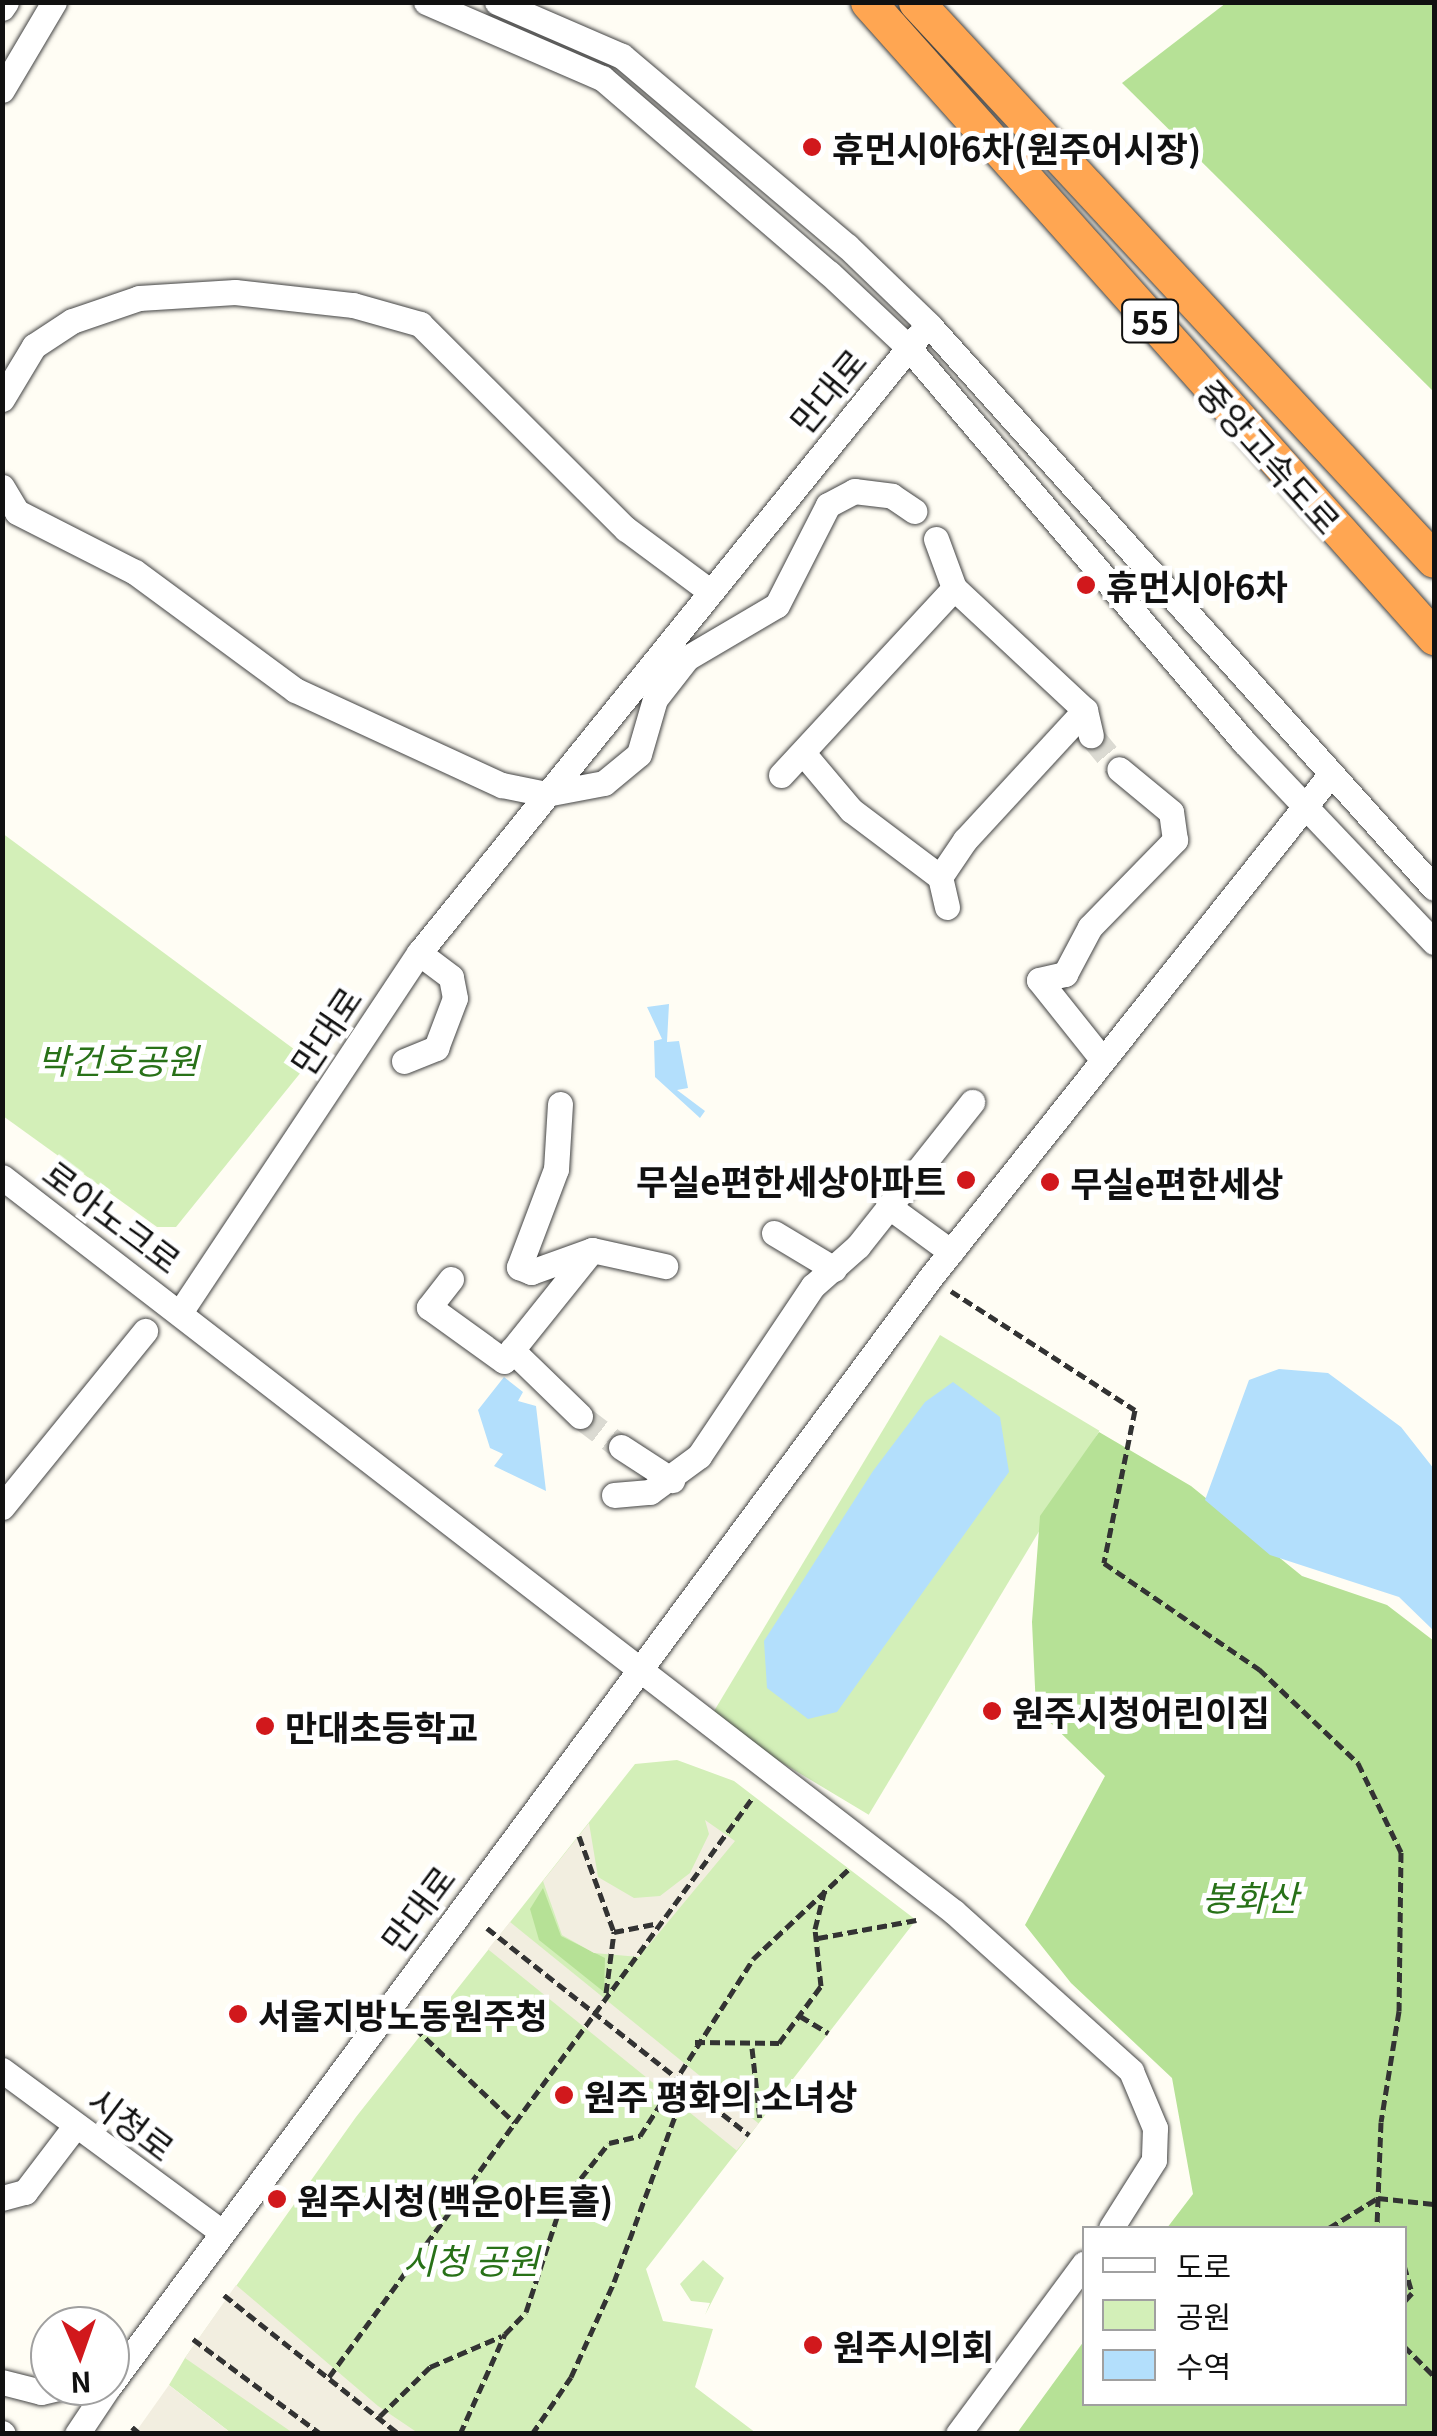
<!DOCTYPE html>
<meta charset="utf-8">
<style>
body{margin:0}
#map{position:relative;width:1437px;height:2436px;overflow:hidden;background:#fffdf4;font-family:Georgia,"Noto Sans KR",serif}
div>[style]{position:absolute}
.green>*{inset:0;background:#d3efb8;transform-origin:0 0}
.forest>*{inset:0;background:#b6e196}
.plaza>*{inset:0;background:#f2eee0;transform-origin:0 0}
.water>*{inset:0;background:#b3dffc}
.minor-tunnel>*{height:25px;margin-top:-12.5px;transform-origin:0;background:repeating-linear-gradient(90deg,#dbdad2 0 25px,transparent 0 37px)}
.path>*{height:5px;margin-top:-2.5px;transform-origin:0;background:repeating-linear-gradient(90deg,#333 0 10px,transparent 0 15px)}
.roads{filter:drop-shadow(0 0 2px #444) drop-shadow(0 0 2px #444)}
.minor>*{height:25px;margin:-12.5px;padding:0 12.5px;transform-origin:12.5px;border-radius:12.5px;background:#fff}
.highway>*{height:35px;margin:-17.5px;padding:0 17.5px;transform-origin:17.5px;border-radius:17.5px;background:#ffa652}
.dots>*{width:28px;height:28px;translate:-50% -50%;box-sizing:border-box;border:5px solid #fff;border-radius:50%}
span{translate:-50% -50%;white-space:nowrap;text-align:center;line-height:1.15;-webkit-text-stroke:10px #fff;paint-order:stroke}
.shield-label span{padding:2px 8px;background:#fff;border:2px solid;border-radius:8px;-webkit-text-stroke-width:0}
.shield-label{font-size:32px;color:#111;font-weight:700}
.poi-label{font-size:35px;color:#111;font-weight:700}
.left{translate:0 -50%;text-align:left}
.right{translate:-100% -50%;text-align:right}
.street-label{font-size:35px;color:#111}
.park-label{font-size:35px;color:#287118;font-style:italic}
.frame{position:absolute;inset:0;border:5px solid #111;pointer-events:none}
.legend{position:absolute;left:1082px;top:2226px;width:325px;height:180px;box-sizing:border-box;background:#fff;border:2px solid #a0a0a0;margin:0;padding:12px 18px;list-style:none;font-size:30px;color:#111}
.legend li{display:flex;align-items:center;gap:20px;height:50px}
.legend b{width:50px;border:2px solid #a0a0a0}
.north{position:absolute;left:30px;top:2306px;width:100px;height:100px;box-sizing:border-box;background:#fff;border:2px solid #a0a0a0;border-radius:50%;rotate:178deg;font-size:28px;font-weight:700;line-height:40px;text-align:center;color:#111}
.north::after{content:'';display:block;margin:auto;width:35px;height:45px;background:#d1181c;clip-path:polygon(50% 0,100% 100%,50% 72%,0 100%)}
</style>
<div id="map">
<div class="green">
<div style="clip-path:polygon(2px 833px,310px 1061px,176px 1227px,157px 1227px,3px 1116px)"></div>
<div style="left:940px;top:1335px;width:186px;height:448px;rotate:31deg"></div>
<div style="clip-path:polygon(677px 1760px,734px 1781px,916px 1920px,646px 2269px,663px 2321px,713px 2329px,695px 2387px,756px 2433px,231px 2433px,169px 2385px,185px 2358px,356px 2117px,635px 1764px)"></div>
<div style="clip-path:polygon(703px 2260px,724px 2278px,705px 2315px,710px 2303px,691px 2301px,680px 2284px)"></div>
</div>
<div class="forest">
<div style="clip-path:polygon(1226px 3px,1434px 3px,1434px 392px,1122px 83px)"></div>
<div style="clip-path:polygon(1099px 1432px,1191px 1486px,1302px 1576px,1387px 1605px,1434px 1641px,1434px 2433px,1017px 2433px,1084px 2341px,1084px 2404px,1404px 2404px,1404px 2228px,1167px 2228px,1193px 2194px,1172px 2078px,1071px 1983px,1025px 1925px,1105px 1776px,1036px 1709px,1032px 1622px,1040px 1516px)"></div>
<div style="clip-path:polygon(543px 1888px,561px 1936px,605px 1958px,604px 1992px,539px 1940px,530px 1909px)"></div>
</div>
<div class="plaza">
<div style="clip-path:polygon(705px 1820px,735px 1841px,639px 1957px,594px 1953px,562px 1935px,543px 1881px,589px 1823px,598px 1877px,634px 1898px,660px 1896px,690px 1873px,709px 1834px)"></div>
<div style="left:510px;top:1922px;width:320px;height:35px;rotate:39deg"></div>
<div style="clip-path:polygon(236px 2285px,378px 2406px,418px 2433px,293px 2433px,185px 2358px)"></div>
<div style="clip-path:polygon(169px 2385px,231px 2433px,135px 2433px)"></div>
</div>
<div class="water">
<div style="clip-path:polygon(669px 1004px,667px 1042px,679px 1041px,688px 1088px,677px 1090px,705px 1111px,700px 1118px,655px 1077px,654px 1041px,662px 1039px,647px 1007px)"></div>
<div style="clip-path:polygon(1279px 1369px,1328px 1373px,1401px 1427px,1434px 1469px,1434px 1631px,1399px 1597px,1270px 1555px,1205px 1500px,1249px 1380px)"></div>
<div style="clip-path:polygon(504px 1377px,523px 1392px,518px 1401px,536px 1406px,546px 1491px,494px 1466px,503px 1454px,490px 1448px,478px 1410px)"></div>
<div style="clip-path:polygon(953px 1382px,1000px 1417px,1009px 1472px,837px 1712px,808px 1719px,767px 1688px,764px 1641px,873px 1471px,925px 1402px)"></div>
</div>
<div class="minor-tunnel">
<div style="left:1091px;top:735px;width:44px;rotate:50.5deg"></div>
<div style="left:580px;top:1416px;width:51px;rotate:37.1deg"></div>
</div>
<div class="path">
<div style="left:951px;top:1291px;width:219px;rotate:32.9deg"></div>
<div style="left:1135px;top:1410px;width:156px;rotate:101.5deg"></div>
<div style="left:1104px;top:1563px;width:188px;rotate:34.4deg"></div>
<div style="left:1259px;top:1669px;width:137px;rotate:43.5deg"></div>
<div style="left:1358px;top:1763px;width:99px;rotate:64.2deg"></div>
<div style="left:1401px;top:1852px;width:159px;rotate:90.7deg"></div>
<div style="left:1399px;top:2011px;width:112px;rotate:99.2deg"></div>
<div style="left:1381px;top:2122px;width:106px;rotate:92.2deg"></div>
<div style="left:579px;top:1836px;width:102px;rotate:70deg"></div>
<div style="left:614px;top:1932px;width:41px;rotate:-11.3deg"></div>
<div style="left:487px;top:1928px;width:334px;rotate:38.3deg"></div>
<div style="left:818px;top:1938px;width:100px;rotate:-10.4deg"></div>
<div style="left:606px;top:1993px;width:62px;rotate:-82.5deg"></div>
<div style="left:800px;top:2016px;width:33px;rotate:31deg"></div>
<div style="left:415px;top:2028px;width:137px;rotate:43.5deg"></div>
<div style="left:695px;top:2042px;width:84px;rotate:0.7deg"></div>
<div style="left:779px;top:2043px;width:71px;rotate:-53.6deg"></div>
<div style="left:821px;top:1986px;width:57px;rotate:-96deg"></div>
<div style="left:815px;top:1929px;width:41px;rotate:-76deg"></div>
<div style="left:752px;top:2048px;width:73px;rotate:83.7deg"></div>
<div style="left:1329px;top:2228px;width:57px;rotate:-31.5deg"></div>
<div style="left:1378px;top:2198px;width:56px;rotate:6.1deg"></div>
<div style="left:1404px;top:2265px;width:29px;rotate:74deg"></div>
<div style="left:1412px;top:2293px;width:12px;rotate:132deg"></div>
<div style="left:224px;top:2295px;width:223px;rotate:38.5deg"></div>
<div style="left:193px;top:2339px;width:159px;rotate:36.6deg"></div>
<div style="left:1404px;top:2346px;width:42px;rotate:45deg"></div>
<div style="left:329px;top:2377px;width:718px;rotate:-53.83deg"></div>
<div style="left:380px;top:2416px;width:70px;rotate:-44.4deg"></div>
<div style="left:430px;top:2367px;width:78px;rotate:-23.3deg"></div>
<div style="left:132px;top:2427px;width:11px;rotate:41deg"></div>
<div style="left:460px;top:2434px;width:110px;rotate:-65.8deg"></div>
<div style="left:505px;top:2334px;width:30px;rotate:-46deg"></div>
<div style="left:526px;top:2312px;width:116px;rotate:-71.9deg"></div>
<div style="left:562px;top:2202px;width:75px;rotate:-51.5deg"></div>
<div style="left:609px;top:2143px;width:32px;rotate:-13deg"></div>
<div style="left:640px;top:2136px;width:210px;rotate:-57.4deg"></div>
<div style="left:753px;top:1959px;width:132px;rotate:-43.2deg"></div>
<div style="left:532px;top:2434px;width:69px;rotate:-55.6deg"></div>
<div style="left:571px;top:2377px;width:104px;rotate:-65.6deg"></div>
<div style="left:614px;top:2282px;width:191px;rotate:-69.8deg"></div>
<div style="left:680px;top:2103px;width:29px;rotate:-104deg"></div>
</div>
<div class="roads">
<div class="minor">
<div style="left:426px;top:2px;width:192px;rotate:23.4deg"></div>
<div style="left:602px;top:78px;width:299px;rotate:40.7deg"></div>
<div style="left:829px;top:273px;width:108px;rotate:43.1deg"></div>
<div style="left:908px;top:347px;width:519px;rotate:49.61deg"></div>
<div style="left:1244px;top:742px;width:276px;rotate:46.5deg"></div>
<div style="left:497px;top:2px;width:136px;rotate:23.4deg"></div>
<div style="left:622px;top:56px;width:294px;rotate:40.2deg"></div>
<div style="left:847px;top:246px;width:114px;rotate:43.9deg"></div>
<div style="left:929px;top:325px;width:756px;rotate:48.11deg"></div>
<div style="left:2px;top:8px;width:7px;rotate:-56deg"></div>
<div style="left:2px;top:90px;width:102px;rotate:-59.4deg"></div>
<div style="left:2px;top:399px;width:62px;rotate:-58.9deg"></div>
<div style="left:34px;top:346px;width:45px;rotate:-33.3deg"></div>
<div style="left:72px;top:321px;width:71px;rotate:-18.9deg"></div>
<div style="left:139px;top:298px;width:96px;rotate:-3.6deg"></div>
<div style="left:235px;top:292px;width:119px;rotate:6.3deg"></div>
<div style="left:353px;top:305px;width:70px;rotate:15.8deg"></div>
<div style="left:420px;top:324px;width:291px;rotate:44.9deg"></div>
<div style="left:626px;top:529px;width:102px;rotate:36.6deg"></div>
<div style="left:2px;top:487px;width:29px;rotate:59deg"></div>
<div style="left:17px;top:512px;width:132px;rotate:27deg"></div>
<div style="left:135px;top:572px;width:199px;rotate:36.4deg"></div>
<div style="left:295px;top:690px;width:228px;rotate:24.7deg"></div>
<div style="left:502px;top:785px;width:45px;rotate:11.6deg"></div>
<div style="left:546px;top:794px;width:59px;rotate:-10.7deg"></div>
<div style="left:604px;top:783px;width:45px;rotate:-39.6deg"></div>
<div style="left:639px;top:754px;width:57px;rotate:-73.8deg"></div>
<div style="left:655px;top:699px;width:52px;rotate:-52deg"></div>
<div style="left:687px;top:658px;width:104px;rotate:-30.5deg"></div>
<div style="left:777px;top:605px;width:112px;rotate:-63deg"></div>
<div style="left:828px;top:505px;width:30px;rotate:-28deg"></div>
<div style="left:854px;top:491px;width:38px;rotate:7deg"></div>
<div style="left:892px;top:496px;width:27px;rotate:34deg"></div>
<div style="left:936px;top:539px;width:52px;rotate:69.8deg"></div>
<div style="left:954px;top:588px;width:179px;rotate:43deg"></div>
<div style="left:1085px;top:710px;width:26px;rotate:77deg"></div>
<div style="left:803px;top:753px;width:75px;rotate:49.9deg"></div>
<div style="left:851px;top:810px;width:111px;rotate:37deg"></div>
<div style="left:781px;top:775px;width:255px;rotate:-47.2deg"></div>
<div style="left:947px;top:907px;width:31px;rotate:-103deg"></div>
<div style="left:940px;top:877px;width:45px;rotate:-56deg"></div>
<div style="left:965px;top:840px;width:177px;rotate:-47.3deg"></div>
<div style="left:1102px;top:1059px;width:101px;rotate:-128.6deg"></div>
<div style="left:1039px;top:980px;width:27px;rotate:-13deg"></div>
<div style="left:1065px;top:974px;width:53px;rotate:-62deg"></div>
<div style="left:1090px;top:927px;width:122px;rotate:-45.7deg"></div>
<div style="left:1175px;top:840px;width:28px;rotate:-98deg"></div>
<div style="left:1171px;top:812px;width:67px;rotate:-140.4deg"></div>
<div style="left:404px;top:1061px;width:35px;rotate:-22deg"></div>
<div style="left:436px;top:1048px;width:53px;rotate:-69.2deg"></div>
<div style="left:455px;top:998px;width:21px;rotate:-101deg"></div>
<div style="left:451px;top:977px;width:40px;rotate:-143deg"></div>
<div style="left:560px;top:1104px;width:65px;rotate:93.5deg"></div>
<div style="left:556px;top:1169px;width:105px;rotate:110.7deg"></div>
<div style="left:519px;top:1267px;width:13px;rotate:23deg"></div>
<div style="left:531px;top:1272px;width:65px;rotate:-19.8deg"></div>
<div style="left:2px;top:1177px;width:1203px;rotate:37.67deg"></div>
<div style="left:954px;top:1912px;width:238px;rotate:41.9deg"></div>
<div style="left:1131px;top:2071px;width:62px;rotate:67.2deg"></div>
<div style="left:1155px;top:2128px;width:32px;rotate:92deg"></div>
<div style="left:1154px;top:2160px;width:80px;rotate:122.3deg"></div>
<div style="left:888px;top:1206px;width:78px;rotate:36.1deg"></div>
<div style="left:774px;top:1233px;width:70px;rotate:31deg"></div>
<div style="left:451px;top:1279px;width:36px;rotate:128deg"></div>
<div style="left:429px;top:1307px;width:92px;rotate:35.8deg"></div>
<div style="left:504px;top:1361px;width:14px;rotate:-54deg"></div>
<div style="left:181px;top:1311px;width:430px;rotate:-56.4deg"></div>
<div style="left:419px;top:953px;width:795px;rotate:-51.03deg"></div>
<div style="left:580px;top:1416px;width:95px;rotate:-135.9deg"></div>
<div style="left:512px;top:1350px;width:128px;rotate:-51.3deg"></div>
<div style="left:592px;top:1250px;width:75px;rotate:12.4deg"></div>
<div style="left:621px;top:1447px;width:61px;rotate:32.9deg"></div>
<div style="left:614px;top:1495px;width:36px;rotate:-5deg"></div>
<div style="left:650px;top:1492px;width:61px;rotate:-36.3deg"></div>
<div style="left:699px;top:1456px;width:205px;rotate:-56.2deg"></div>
<div style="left:813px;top:1286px;width:60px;rotate:-41.6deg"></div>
<div style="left:858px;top:1246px;width:184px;rotate:-51.6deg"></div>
<div style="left:2px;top:1507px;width:227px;rotate:-50.9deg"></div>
<div style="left:2px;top:2070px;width:271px;rotate:36.4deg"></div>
<div style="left:2px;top:2198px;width:24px;rotate:-15deg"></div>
<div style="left:25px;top:2192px;width:84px;rotate:-52.7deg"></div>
<div style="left:2px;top:2382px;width:40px;rotate:14.4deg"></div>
<div style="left:41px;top:2392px;width:27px;rotate:-13deg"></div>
<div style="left:110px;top:2385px;width:1378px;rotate:-53.47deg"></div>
<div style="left:930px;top:1278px;width:643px;rotate:-51.51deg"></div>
<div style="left:2px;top:2433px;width:1px;rotate:45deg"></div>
<div style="left:77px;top:2434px;width:58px;rotate:-56.3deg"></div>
<div style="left:958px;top:2434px;width:212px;rotate:-53.5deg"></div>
</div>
<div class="highway">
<div style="left:868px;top:2px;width:851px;rotate:48.29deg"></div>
<div style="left:916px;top:2px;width:761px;rotate:47.13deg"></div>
</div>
</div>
<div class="dots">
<div style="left:812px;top:147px;background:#d1181c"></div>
<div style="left:1086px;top:585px;background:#d1181c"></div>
<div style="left:966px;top:1180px;background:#d1181c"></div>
<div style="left:1050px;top:1182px;background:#d1181c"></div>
<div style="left:992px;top:1711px;background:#d1181c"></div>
<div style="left:265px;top:1726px;background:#d1181c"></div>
<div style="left:238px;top:2014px;background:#d1181c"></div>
<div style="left:564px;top:2095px;background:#d1181c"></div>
<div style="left:277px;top:2199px;background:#d1181c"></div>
<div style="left:813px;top:2345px;background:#d1181c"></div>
</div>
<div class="shield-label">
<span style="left:1150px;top:321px">55</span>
</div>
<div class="poi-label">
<span class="left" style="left:832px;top:147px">휴먼시아6차(원주어시장)</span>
<span class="left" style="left:1106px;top:585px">휴먼시아6차</span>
<span class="right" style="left:946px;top:1180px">무실e편한세상아파트</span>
<span class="left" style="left:1070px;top:1182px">무실e편한세상</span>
<span class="left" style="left:1012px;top:1711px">원주시청어린이집</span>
<span class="left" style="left:285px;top:1726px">만대초등학교</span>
<span class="left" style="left:258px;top:2014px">서울지방노동원주청</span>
<span class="left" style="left:584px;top:2095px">원주 평화의 소녀상</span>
<span class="left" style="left:297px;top:2199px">원주시청(백운아트홀)</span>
<span class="left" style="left:833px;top:2345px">원주시의회</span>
</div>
<div class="street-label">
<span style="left:827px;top:390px;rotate:-50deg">만대로</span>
<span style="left:1270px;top:456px;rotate:48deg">중앙고속도로</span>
<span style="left:325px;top:1030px;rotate:-56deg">만대로</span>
<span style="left:113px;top:1216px;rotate:37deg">로아노크로</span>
<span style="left:417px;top:1908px;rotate:-53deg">만대로</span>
<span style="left:132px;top:2123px;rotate:37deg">시청로</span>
</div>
<div class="park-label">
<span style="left:118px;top:1059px">박건호공원</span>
<span style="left:1250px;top:1896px">봉화산</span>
<span style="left:471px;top:2259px">시청 공원</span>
</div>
<div class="frame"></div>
<ul class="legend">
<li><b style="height:12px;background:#fff"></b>도로</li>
<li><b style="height:28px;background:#d3efb8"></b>공원</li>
<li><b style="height:28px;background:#b3dffc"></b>수역</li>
</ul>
<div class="north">N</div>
</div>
